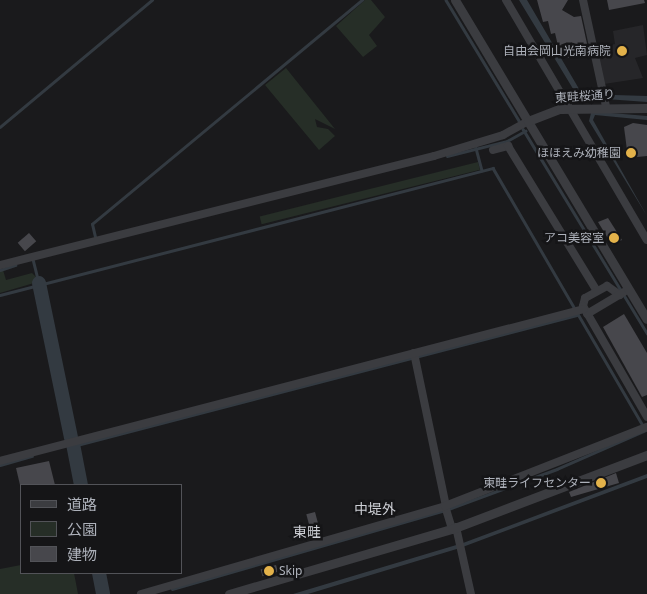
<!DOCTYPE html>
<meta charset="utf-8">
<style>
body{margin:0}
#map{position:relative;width:647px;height:594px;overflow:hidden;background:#1a1a1c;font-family:"Noto Sans","Noto Sans JP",sans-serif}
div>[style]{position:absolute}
.built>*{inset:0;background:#262629}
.green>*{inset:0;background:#262e27;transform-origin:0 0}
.water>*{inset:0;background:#333a41}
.stream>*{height:2.5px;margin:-1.25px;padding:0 1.25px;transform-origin:1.25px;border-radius:1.25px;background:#333a41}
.river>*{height:14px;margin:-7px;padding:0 7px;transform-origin:7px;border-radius:7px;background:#333a41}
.building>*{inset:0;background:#47474c;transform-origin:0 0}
.minor>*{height:8px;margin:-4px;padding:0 4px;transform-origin:4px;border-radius:4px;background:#3b3c40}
.tertiary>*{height:9px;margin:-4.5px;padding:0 4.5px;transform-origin:4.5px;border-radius:4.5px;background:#3b3c40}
.dots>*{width:14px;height:14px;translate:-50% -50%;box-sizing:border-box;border:2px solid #151517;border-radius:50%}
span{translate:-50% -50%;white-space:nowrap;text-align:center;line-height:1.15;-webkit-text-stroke:5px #151517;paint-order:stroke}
.poi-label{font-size:12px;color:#adb1ba}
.right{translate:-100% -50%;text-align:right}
.left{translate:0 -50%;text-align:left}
.street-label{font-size:12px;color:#adb1ba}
.neighbourhood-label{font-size:14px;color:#ced0d6}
.legend{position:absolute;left:20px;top:484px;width:162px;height:90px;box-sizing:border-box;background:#151517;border:1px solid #525358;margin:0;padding:6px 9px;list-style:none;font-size:15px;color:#adb1ba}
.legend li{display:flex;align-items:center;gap:10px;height:25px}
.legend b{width:25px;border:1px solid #525358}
</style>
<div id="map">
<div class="built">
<div style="clip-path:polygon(643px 25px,647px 55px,635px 58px,643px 78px,604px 84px,597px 48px,615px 44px,613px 31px)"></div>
</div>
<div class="green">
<div style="clip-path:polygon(365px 0,371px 0,385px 17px,369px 35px,377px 46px,363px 57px,336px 26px)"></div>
<div style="clip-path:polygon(286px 68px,335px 129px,315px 119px,317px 127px,328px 129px,335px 136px,319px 150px,265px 85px)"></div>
<div style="left:478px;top:162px;width:8px;height:225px;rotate:76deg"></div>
<div style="clip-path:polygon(3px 270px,6px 280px,32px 273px,37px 278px,34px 283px,0 293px,0 271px)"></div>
<div style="clip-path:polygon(21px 565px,21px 573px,74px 573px,78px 594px,0 594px,0 569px)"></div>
</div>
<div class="water">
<div style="clip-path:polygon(519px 0,527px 0,582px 94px,647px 96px,647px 102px,578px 97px)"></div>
<div style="clip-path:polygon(599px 112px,647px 116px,647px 120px,595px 115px,593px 120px,647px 216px,589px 121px,591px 113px)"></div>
<div style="clip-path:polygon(647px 474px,647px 478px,460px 548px,308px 594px,293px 594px,463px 543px)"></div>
</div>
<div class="stream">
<div style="left:446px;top:0;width:143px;rotate:58.8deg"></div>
<div style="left:0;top:127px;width:198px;rotate:-39.9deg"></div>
<div style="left:523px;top:129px;width:239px;rotate:58.7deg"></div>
<div style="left:476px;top:148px;width:23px;rotate:75deg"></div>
<div style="left:447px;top:156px;width:62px;rotate:-14deg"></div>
<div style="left:507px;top:141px;width:21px;rotate:-29deg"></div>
<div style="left:95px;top:237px;width:13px;rotate:-103deg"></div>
<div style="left:92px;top:224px;width:351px;rotate:-39.7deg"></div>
<div style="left:33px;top:259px;width:25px;rotate:76deg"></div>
<div style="left:0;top:270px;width:16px;rotate:-18deg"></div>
<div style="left:0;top:295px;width:509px;rotate:-14.45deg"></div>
<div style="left:493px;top:168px;width:298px;rotate:59.8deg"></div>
<div style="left:73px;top:446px;width:521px;rotate:-14.57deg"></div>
<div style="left:0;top:465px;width:33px;rotate:-16deg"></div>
<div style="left:172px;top:589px;width:282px;rotate:-16.1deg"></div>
<div style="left:443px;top:511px;width:121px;rotate:-20.2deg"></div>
<div style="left:557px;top:469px;width:97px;rotate:-23.7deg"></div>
</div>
<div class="river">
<div style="left:39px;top:283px;width:158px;rotate:78.3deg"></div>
<div style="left:73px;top:444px;width:42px;rotate:79deg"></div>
<div style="left:99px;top:573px;width:21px;rotate:79deg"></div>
</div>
<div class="building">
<div style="clip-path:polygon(537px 0,568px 0,562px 10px,574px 17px,581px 16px,589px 53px,568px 58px,566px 48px,559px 50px,555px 33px,551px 34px,548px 21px,543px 22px)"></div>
<div style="clip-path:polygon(607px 0,644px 0,645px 3px,609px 10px)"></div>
<div style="clip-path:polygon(633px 123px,647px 125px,647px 156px,628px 158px,624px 127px)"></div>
<div style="clip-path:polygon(608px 218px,622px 240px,612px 245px,598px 222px)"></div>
<div style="left:29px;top:233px;width:11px;height:15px;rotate:49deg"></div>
<div style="clip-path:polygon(624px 314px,647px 353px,647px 395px,642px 397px,603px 327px)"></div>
<div style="clip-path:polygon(49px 461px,55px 485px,20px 485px,16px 468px)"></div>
<div style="clip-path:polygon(616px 473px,619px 483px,571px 497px,569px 492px)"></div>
<div style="left:315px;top:512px;width:24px;height:9px;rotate:75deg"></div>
<div style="left:276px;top:565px;width:7px;height:16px;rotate:74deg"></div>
</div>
<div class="minor">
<div style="left:506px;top:0;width:278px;rotate:59.6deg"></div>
<div style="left:583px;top:0;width:108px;rotate:77.8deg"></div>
<div style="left:493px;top:150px;width:16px;rotate:-15deg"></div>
<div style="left:508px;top:146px;width:170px;rotate:58.5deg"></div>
<div style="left:0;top:265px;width:447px;rotate:-14.1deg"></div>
<div style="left:434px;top:156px;width:72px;rotate:-16.9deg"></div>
<div style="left:503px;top:135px;width:29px;rotate:-29deg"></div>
<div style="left:620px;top:295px;width:16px;rotate:-145deg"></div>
<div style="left:607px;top:286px;width:25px;rotate:151deg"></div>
<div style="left:585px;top:298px;width:8px;rotate:104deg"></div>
<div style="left:583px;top:306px;width:128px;rotate:60deg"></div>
<div style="left:587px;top:314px;width:43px;rotate:-30.7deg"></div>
<div style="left:414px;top:353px;width:156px;rotate:78.2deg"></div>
<div style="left:0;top:461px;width:603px;rotate:-14.59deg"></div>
<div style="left:445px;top:506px;width:24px;rotate:73deg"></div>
<div style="left:456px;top:527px;width:69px;rotate:77.4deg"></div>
<div style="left:141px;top:594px;width:316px;rotate:-16.1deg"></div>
<div style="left:445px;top:506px;width:217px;rotate:-21.4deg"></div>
</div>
<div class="tertiary">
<div style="left:455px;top:0;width:372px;rotate:59deg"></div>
<div style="left:528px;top:121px;width:34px;rotate:-21deg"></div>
<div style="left:560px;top:109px;width:87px;rotate:-0.7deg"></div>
<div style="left:229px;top:594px;width:232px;rotate:-16.3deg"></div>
<div style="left:452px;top:529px;width:209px;rotate:-20.8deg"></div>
</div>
<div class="dots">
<div style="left:622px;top:51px;background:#e3b24a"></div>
<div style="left:631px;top:153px;background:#e3b24a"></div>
<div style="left:614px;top:238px;background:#e3b24a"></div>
<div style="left:601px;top:483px;background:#e3b24a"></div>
<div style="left:269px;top:571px;background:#e3b24a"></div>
</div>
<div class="poi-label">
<span class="right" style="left:611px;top:51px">自由会岡山光南病院</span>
<span class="right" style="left:621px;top:153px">ほほえみ幼稚園</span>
<span class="right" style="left:604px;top:238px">アコ美容室</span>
<span class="right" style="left:591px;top:483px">東畦ライフセンター</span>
<span class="left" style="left:279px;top:571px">Skip</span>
</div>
<div class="street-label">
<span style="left:585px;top:96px;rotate:-4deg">東畦桜通り</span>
</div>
<div class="neighbourhood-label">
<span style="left:375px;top:509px">中堤外</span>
<span style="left:307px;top:532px">東畦</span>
</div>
<ul class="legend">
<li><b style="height:6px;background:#3b3c40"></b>道路</li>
<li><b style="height:14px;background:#262e27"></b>公園</li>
<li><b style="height:14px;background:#47474c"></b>建物</li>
</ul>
</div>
